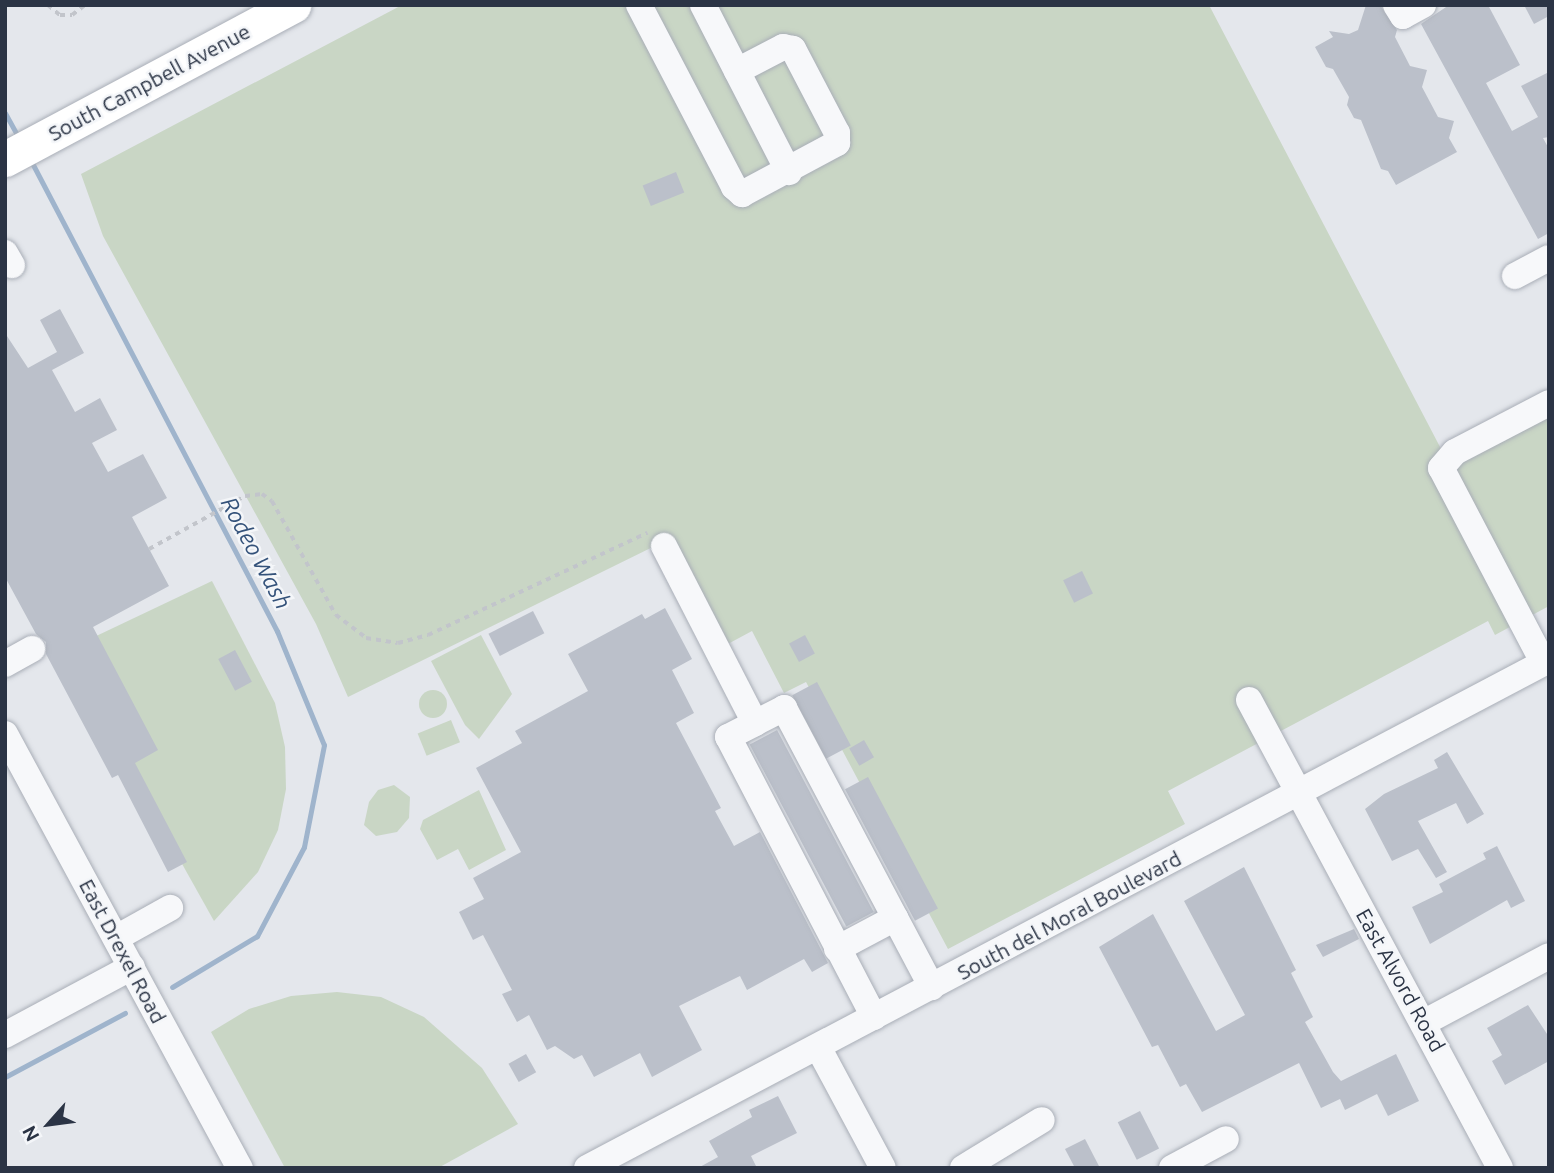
<!DOCTYPE html>
<style>
body{margin:0}
#map{position:relative;width:1554px;height:1173px;overflow:hidden;background:#e4e7ec;font-family:Ubuntu,sans-serif}
div>[style]{position:absolute}
.green>*{inset:0;background:#c9d6c5;transform-origin:0 0}
.round{border-radius:50%}
.stream>*{height:5px;margin:-2.5px;padding:0 2.5px;transform-origin:2.5px;border-radius:2.5px;background:#9fb4cc}
.building>*{inset:0;background:#bbc0ca;transform-origin:0 0}
.path>*{height:3.5px;margin-top:-1.75px;transform-origin:0;background:repeating-linear-gradient(90deg,#c2c5cb 0 5px,transparent 0 10px)}
.roads{filter:drop-shadow(0 0 2px #a9aeb7) drop-shadow(0 0 2px #a9aeb7)}
.minor>*{height:26px;margin:-13px;padding:0 13px;transform-origin:13px;border-radius:13px;background:#f7f8fa}
.major>*{height:35px;margin:-17.5px;padding:0 17.5px;transform-origin:17.5px;border-radius:17.5px;background:#fff}
span{translate:-50% -50%;white-space:nowrap;text-align:center;line-height:1.15;-webkit-text-stroke:5px #f4f6f9;paint-order:stroke}
.street-label{font-size:21px;color:#2b3445}
.water-label{font-size:23px;color:#34527a;font-style:italic}
.frame{position:absolute;inset:0;border:7px solid #2b3445;pointer-events:none}
.north{position:absolute;left:14px;top:1089px;width:70px;height:70px;-webkit-text-stroke:5px #f4f6f9;paint-order:stroke;rotate:242deg;font-size:19px;font-weight:700;line-height:28px;text-align:center;color:#2b3445}
.north::after{content:'';display:block;margin:auto;width:24px;height:32px;background:#2b3445;clip-path:polygon(50% 0,100% 100%,50% 72%,0 100%)}
</style>
<div id="map">
<div class="green">
<div style="clip-path:polygon(402px 5px,1209px 5px,1450px 466px,1549px 414px,1549px 606px,1495px 635px,1488px 621px,1168px 791px,1185px 824px,948px 949px,806px 682px,784px 693px,752px 631px,726px 645px,671px 538px,348px 697px,316px 624px,103px 236px,81px 174px)"></div>
<div style="clip-path:polygon(212px 581px,275px 703px,285px 747px,286px 789px,278px 830px,258px 872px,214px 921px,68px 660px,71px 648px)"></div>
<div style="clip-path:polygon(481px 635px,512px 694px,479px 739px,465px 725px,431px 661px)"></div>
<div class="round" style="left:419px;top:690px;width:28px;height:28px"></div>
<div style="left:451px;top:720px;width:24px;height:36px;rotate:68deg"></div>
<div style="clip-path:polygon(394px 785px,410px 797px,409px 818px,397px 832px,376px 836px,364px 825px,369px 802px,378px 790px)"></div>
<div style="clip-path:polygon(479px 790px,506px 850px,469px 870px,458px 849px,437px 860px,420px 829px,423px 820px)"></div>
<div style="clip-path:polygon(337px 992px,381px 997px,424px 1017px,482px 1068px,518px 1124px,438px 1168px,285px 1168px,211px 1032px,249px 1009px,291px 996px)"></div>
</div>
<div class="stream">
<div style="left:5px;top:113px;width:29px;rotate:61deg"></div>
<div style="left:30px;top:159px;width:533px;rotate:62.38deg"></div>
<div style="left:277px;top:631px;width:123px;rotate:67.6deg"></div>
<div style="left:324px;top:745px;width:104px;rotate:101.1deg"></div>
<div style="left:304px;top:847px;width:101px;rotate:117.8deg"></div>
<div style="left:257px;top:936px;width:99px;rotate:149deg"></div>
<div style="left:5px;top:1077px;width:136px;rotate:-28.1deg"></div>
</div>
<div class="building">
<div style="clip-path:polygon(1366px 5px,1380px 5px,1397px 30px,1395px 37px,1410px 66px,1427px 70px,1422px 87px,1438px 117px,1454px 121px,1449px 138px,1457px 152px,1396px 185px,1388px 171px,1381px 169px,1361px 120px,1354px 118px,1347px 105px,1349px 97px,1333px 69px,1326px 67px,1315px 47px,1333px 37px,1329px 31px,1349px 34px,1358px 30px)"></div>
<div style="clip-path:polygon(1449px 5px,1488px 5px,1520px 65px,1486px 83px,1512px 131px,1538px 117px,1521px 86px,1549px 72px,1549px 137px,1543px 138px,1549px 149px,1549px 233px,1538px 239px,1421px 24px)"></div>
<div style="clip-path:polygon(1524px 5px,1549px 5px,1549px 16px,1534px 24px)"></div>
<div style="left:676px;top:172px;width:22px;height:36px;rotate:68deg"></div>
<div style="clip-path:polygon(60px 309px,84px 353px,52px 370px,75px 412px,100px 398px,117px 430px,92px 443px,108px 472px,143px 454px,167px 498px,132px 517px,169px 586px,93px 627px,158px 750px,135px 763px,187px 862px,168px 872px,118px 775px,112px 778px,46px 654px,46px 642px,36px 634px,5px 577px,5px 333px,28px 368px,57px 352px,40px 320px)"></div>
<div style="left:1082px;top:571px;width:25px;height:21px;rotate:64deg"></div>
<div style="clip-path:polygon(665px 608px,692px 659px,672px 670px,694px 713px,676px 723px,721px 808px,715px 811px,734px 846px,760px 832px,828px 963px,812px 972px,804px 959px,747px 990px,740px 976px,679px 1006px,702px 1050px,652px 1077px,640px 1053px,594px 1077px,582px 1055px,574px 1059px,555px 1046px,547px 1050px,529px 1015px,517px 1022px,502px 994px,512px 990px,483px 935px,473px 940px,459px 912px,484px 899px,473px 878px,521px 852px,476px 768px,522px 743px,515px 731px,588px 691px,568px 654px,642px 614px,645px 619px)"></div>
<div style="left:533px;top:611px;width:25px;height:50px;rotate:63deg"></div>
<div style="left:805px;top:635px;width:21px;height:18px;rotate:62deg"></div>
<div style="left:235px;top:650px;width:36px;height:19px;rotate:62deg"></div>
<div style="left:817px;top:682px;width:72px;height:28px;rotate:62deg"></div>
<div style="left:777px;top:730px;width:206px;height:31px;rotate:62deg"></div>
<div style="left:864px;top:740px;width:20px;height:17px;rotate:60deg"></div>
<div style="clip-path:polygon(1447px 752px,1484px 814px,1467px 824px,1456px 803px,1418px 821px,1447px 872px,1436px 878px,1418px 849px,1392px 861px,1365px 809px,1384px 794px,1438px 768px,1434px 760px)"></div>
<div style="left:868px;top:777px;width:149px;height:26px;rotate:62deg"></div>
<div style="clip-path:polygon(1497px 846px,1525px 901px,1511px 908px,1507px 900px,1430px 944px,1412px 907px,1443px 892px,1439px 884px,1486px 859px,1483px 853px)"></div>
<div style="clip-path:polygon(1244px 867px,1296px 970px,1291px 973px,1313px 1017px,1305px 1022px,1333px 1072px,1341px 1081px,1396px 1054px,1419px 1101px,1388px 1116px,1377px 1094px,1345px 1110px,1340px 1099px,1321px 1108px,1299px 1063px,1202px 1112px,1186px 1084px,1180px 1087px,1158px 1045px,1152px 1047px,1099px 947px,1153px 914px,1216px 1031px,1245px 1015px,1184px 901px)"></div>
<div style="clip-path:polygon(1354px 929px,1359px 939px,1323px 957px,1316px 945px)"></div>
<div style="clip-path:polygon(1528px 1005px,1549px 1037px,1549px 1061px,1505px 1085px,1492px 1061px,1502px 1055px,1487px 1028px)"></div>
<div style="left:526px;top:1054px;width:21px;height:20px;rotate:61deg"></div>
<div style="clip-path:polygon(778px 1096px,797px 1133px,751px 1156px,757px 1168px,698px 1168px,718px 1157px,709px 1141px,752px 1117px,749px 1110px)"></div>
<div style="left:1140px;top:1111px;width:42px;height:25px;rotate:63deg"></div>
<div style="clip-path:polygon(1085px 1139px,1100px 1168px,1075px 1168px,1065px 1149px)"></div>
</div>
<div class="path">
<div style="left:48px;top:5px;width:16px;rotate:40deg"></div>
<div style="left:60px;top:15px;width:12px"></div>
<div style="left:72px;top:15px;width:16px;rotate:-38deg"></div>
<div style="left:149px;top:549px;width:110px;rotate:-28.9deg"></div>
<div style="left:245px;top:496px;width:17px;rotate:-7deg"></div>
<div style="left:262px;top:494px;width:12px;rotate:35deg"></div>
<div style="left:272px;top:501px;width:131px;rotate:60.7deg"></div>
<div style="left:336px;top:615px;width:38px;rotate:37deg"></div>
<div style="left:366px;top:638px;width:32px;rotate:9deg"></div>
<div style="left:398px;top:643px;width:31px;rotate:-15deg"></div>
<div style="left:428px;top:635px;width:242px;rotate:-25deg"></div>
</div>
<div class="roads">
<div class="minor">
<div style="left:639px;top:5px;width:205px;rotate:62.4deg"></div>
<div style="left:734px;top:187px;width:11px;rotate:41deg"></div>
<div style="left:742px;top:194px;width:108px;rotate:-28.2deg"></div>
<div style="left:837px;top:143px;width:10px;rotate:-90deg"></div>
<div style="left:837px;top:133px;width:95px;rotate:-117.6deg"></div>
<div style="left:793px;top:49px;width:10px;rotate:-169deg"></div>
<div style="left:783px;top:47px;width:52px;rotate:152.4deg"></div>
<div style="left:703px;top:5px;width:188px;rotate:62.8deg"></div>
<div style="left:1396px;top:5px;width:13px;rotate:58deg"></div>
<div style="left:1403px;top:16px;width:23px;rotate:-29deg"></div>
<div style="left:5px;top:253px;width:14px;rotate:60deg"></div>
<div style="left:1515px;top:276px;width:38px;rotate:-28deg"></div>
<div style="left:664px;top:546px;width:199px;rotate:62.8deg"></div>
<div style="left:1543px;top:662px;width:219px;rotate:-117.7deg"></div>
<div style="left:1441px;top:468px;width:21px;rotate:-49deg"></div>
<div style="left:1455px;top:452px;width:106px;rotate:-27.5deg"></div>
<div style="left:5px;top:664px;width:31px;rotate:-29deg"></div>
<div style="left:1249px;top:700px;width:531px;rotate:61.79deg"></div>
<div style="left:5px;top:734px;width:494px;rotate:61.6deg"></div>
<div style="left:116px;top:938px;width:62px;rotate:-29.1deg"></div>
<div style="left:837px;top:949px;width:66px;rotate:-28.1deg"></div>
<div style="left:874px;top:1017px;width:316px;rotate:-117.5deg"></div>
<div style="left:728px;top:737px;width:30px;rotate:-27deg"></div>
<div style="left:755px;top:723px;width:33px;rotate:-27deg"></div>
<div style="left:784px;top:708px;width:316px;rotate:62.1deg"></div>
<div style="left:1425px;top:1022px;width:140px;rotate:-28deg"></div>
<div style="left:5px;top:1035px;width:144px;rotate:-28.2deg"></div>
<div style="left:818px;top:1047px;width:137px;rotate:61.8deg"></div>
<div style="left:587px;top:1168px;width:1088px;rotate:-27.84deg"></div>
<div style="left:963px;top:1168px;width:92px;rotate:-31.3deg"></div>
<div style="left:1172px;top:1168px;width:61px;rotate:-28.2deg"></div>
</div>
<div class="major">
<div style="left:5px;top:159px;width:327px;rotate:-28.1deg"></div>
</div>
</div>
<div class="street-label">
<span style="left:149px;top:82px;rotate:-28deg">South Campbell Avenue</span>
<span style="left:1069px;top:915px;rotate:-28deg">South del Moral Boulevard</span>
<span style="left:123px;top:951px;rotate:62deg">East Drexel Road</span>
<span style="left:1401px;top:980px;rotate:61deg">East Alvord Road</span>
</div>
<div class="water-label">
<span style="left:256px;top:553px;rotate:62deg">Rodeo Wash</span>
</div>
<div class="frame"></div>
<div class="north">N</div>
</div>
